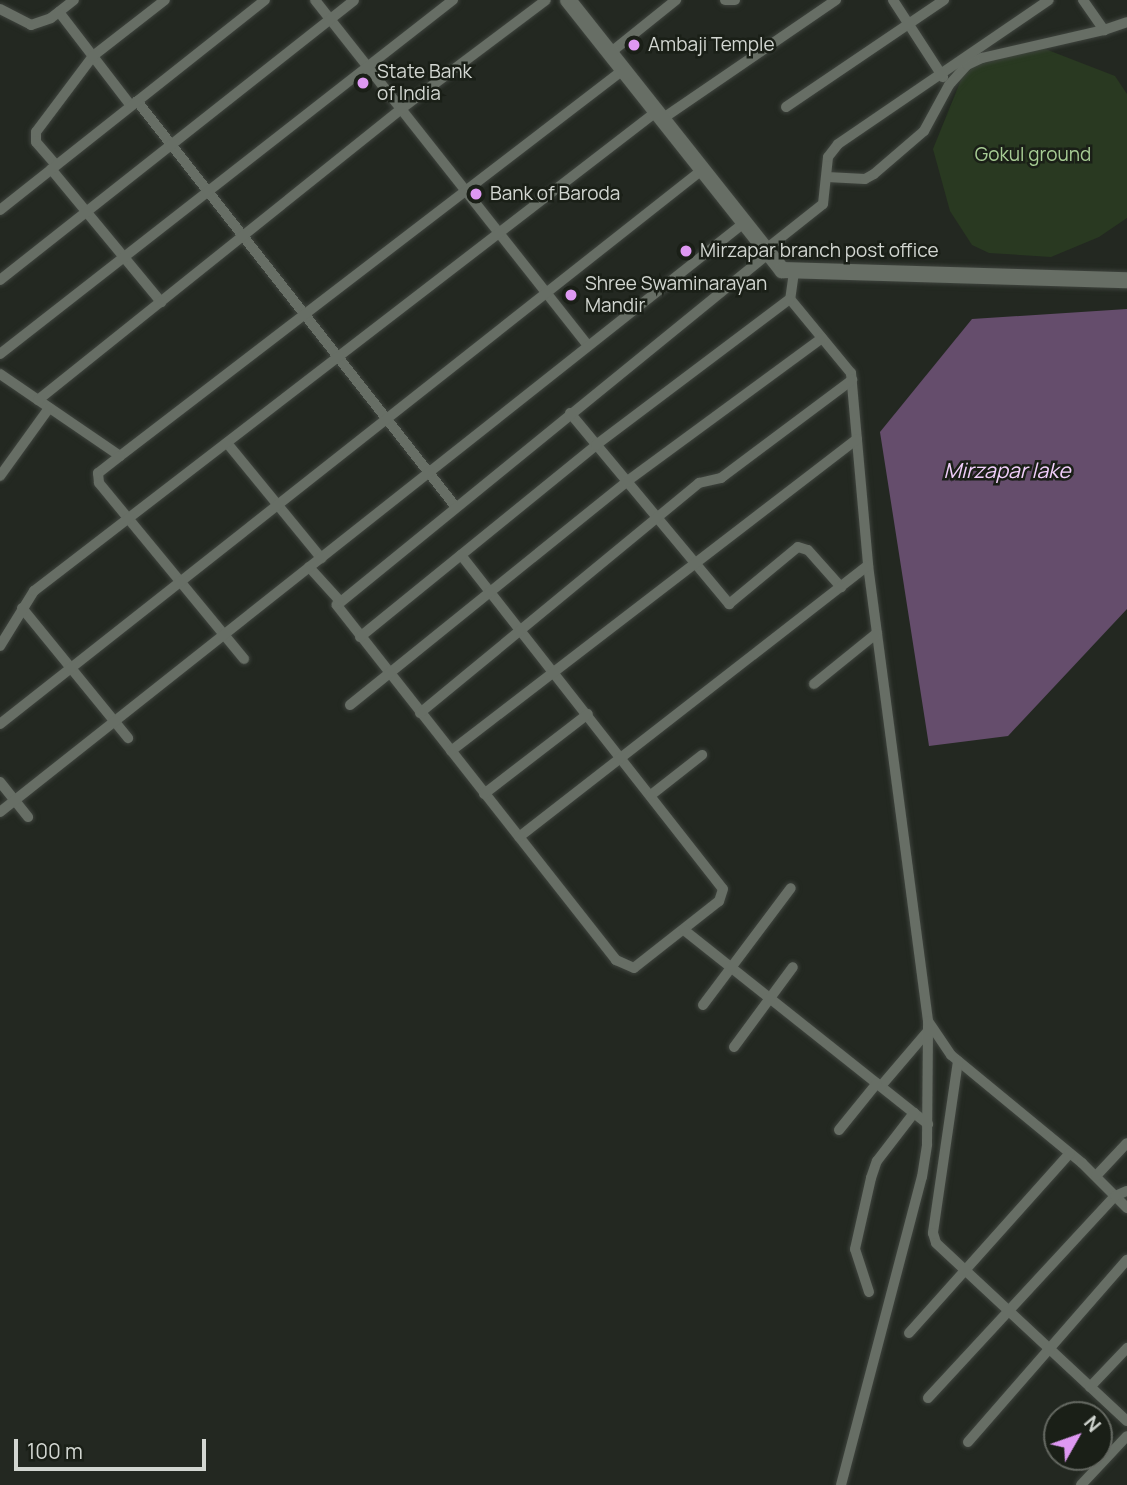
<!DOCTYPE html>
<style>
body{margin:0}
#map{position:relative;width:1127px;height:1485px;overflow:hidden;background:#232821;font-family:Manrope,sans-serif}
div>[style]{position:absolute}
.green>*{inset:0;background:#293921}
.water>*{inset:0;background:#654d6c}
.roads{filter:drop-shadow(0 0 2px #3f443e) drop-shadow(0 0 2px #3f443e)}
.street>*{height:10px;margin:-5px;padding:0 5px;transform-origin:5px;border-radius:5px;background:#676e65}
.secondary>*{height:16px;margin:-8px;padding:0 8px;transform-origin:8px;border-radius:8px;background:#676e65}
.dots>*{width:19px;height:19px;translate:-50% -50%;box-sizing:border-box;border:4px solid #1a1f17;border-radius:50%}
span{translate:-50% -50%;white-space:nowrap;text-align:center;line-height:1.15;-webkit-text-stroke:5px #1a1f17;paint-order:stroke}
.poi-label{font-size:19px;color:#d2d6d1}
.left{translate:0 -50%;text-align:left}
.park-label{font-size:19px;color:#a7cc94}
.water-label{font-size:21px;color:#f0cefa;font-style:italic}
.north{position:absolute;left:1043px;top:1401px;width:70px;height:70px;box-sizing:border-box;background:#1a1f17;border:2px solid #646861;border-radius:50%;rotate:50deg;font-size:19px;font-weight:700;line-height:28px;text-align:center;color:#d2d6d1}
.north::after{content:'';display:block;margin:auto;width:24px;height:32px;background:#de98f2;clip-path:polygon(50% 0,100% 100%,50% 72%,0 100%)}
.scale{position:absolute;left:14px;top:1439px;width:192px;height:32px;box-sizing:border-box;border:4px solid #d2d6d1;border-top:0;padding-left:9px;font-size:21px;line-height:24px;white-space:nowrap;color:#d2d6d1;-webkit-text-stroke:5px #1a1f17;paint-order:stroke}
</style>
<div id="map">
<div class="green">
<div style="clip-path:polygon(1040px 47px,1115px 76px,1127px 94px,1127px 218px,1099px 237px,1051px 257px,989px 253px,972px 245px,950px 211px,933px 149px,967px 65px)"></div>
</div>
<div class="water">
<div style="clip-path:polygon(1127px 309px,1127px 609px,1008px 736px,929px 746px,880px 432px,972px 319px)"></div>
</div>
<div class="roads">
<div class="street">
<div style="left:315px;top:0;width:439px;rotate:51.7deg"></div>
<div style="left:725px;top:0;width:10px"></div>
<div style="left:893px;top:0;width:92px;rotate:57deg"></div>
<div style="left:1083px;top:0;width:37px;rotate:55deg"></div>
<div style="left:1104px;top:30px;width:24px;rotate:-19deg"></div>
<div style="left:0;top:9px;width:35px;rotate:27deg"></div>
<div style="left:31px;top:25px;width:21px;rotate:-19deg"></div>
<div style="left:51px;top:18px;width:29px;rotate:-38deg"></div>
<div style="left:59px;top:12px;width:118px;rotate:52.5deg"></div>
<div style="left:610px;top:53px;width:85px;rotate:-38.8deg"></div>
<div style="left:137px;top:101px;width:515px;rotate:51.86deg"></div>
<div style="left:786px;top:107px;width:191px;rotate:-34.1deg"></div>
<div style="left:662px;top:119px;width:211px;rotate:-34.4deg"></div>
<div style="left:56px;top:165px;width:30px;rotate:-131deg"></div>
<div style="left:36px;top:142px;width:10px;rotate:-90deg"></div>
<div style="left:36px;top:132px;width:95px;rotate:-53.1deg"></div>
<div style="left:93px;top:56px;width:91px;rotate:-37.9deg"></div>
<div style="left:51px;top:169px;width:173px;rotate:50.4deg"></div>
<div style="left:827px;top:177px;width:38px;rotate:3deg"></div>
<div style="left:865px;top:179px;width:10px;rotate:-29deg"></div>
<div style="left:874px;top:174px;width:66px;rotate:-40.7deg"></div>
<div style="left:924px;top:131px;width:52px;rotate:-61.5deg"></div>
<div style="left:949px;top:85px;width:27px;rotate:-48deg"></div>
<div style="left:967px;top:65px;width:17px;rotate:-25deg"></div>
<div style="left:982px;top:58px;width:125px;rotate:-12.9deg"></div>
<div style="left:0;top:210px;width:338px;rotate:-38.4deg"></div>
<div style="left:765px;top:250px;width:74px;rotate:-38.4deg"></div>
<div style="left:823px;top:204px;width:47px;rotate:-83.9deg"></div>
<div style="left:828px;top:157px;width:16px;rotate:-52deg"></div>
<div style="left:838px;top:144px;width:255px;rotate:-34.3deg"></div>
<div style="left:794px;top:272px;width:27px;rotate:98deg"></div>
<div style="left:790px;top:299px;width:96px;rotate:50.5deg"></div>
<div style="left:851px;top:373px;width:193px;rotate:84.9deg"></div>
<div style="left:868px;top:565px;width:460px;rotate:82.5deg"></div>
<div style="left:928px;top:1021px;width:41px;rotate:55.9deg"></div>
<div style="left:951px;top:1055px;width:170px;rotate:39.5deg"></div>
<div style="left:1082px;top:1163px;width:64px;rotate:45deg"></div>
<div style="left:0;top:280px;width:451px;rotate:-38.3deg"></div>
<div style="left:0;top:354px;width:575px;rotate:-38.01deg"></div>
<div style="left:0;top:374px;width:145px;rotate:34.3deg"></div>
<div style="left:120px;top:456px;width:634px;rotate:-37.5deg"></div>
<div style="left:38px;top:400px;width:465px;rotate:-38.7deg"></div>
<div style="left:401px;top:109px;width:181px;rotate:-36.9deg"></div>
<div style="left:570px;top:413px;width:249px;rotate:50.2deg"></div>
<div style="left:729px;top:604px;width:89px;rotate:-39.6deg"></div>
<div style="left:798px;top:547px;width:10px;rotate:17deg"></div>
<div style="left:808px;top:550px;width:50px;rotate:48.3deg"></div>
<div style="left:227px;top:443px;width:149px;rotate:50.7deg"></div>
<div style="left:120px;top:456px;width:28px;rotate:142deg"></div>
<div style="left:98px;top:473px;width:10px;rotate:84deg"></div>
<div style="left:99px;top:483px;width:228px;rotate:50.5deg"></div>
<div style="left:0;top:476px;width:84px;rotate:-54.2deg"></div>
<div style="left:461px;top:555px;width:424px;rotate:51.9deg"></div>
<div style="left:723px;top:889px;width:13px;rotate:108deg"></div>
<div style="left:719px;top:901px;width:108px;rotate:141.8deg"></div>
<div style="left:634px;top:968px;width:20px;rotate:-156deg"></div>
<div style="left:616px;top:960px;width:452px;rotate:-128.2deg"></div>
<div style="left:337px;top:605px;width:556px;rotate:-39.16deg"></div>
<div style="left:309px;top:567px;width:45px;rotate:47.7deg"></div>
<div style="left:22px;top:608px;width:168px;rotate:50.8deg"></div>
<div style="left:360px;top:637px;width:304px;rotate:-39.1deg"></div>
<div style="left:596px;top:445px;width:243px;rotate:-37deg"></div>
<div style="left:0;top:646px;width:65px;rotate:-58.3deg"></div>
<div style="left:34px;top:591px;width:785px;rotate:-37.6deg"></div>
<div style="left:814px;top:684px;width:81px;rotate:-39deg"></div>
<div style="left:350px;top:705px;width:355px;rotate:-38.9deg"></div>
<div style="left:626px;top:482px;width:243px;rotate:-36.3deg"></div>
<div style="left:420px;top:713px;width:362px;rotate:-39.5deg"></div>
<div style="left:699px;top:483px;width:23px;rotate:-13deg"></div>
<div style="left:721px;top:478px;width:164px;rotate:-36.8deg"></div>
<div style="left:0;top:724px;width:894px;rotate:-38.28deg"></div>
<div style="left:451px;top:751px;width:512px;rotate:-37.54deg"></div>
<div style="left:0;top:782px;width:45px;rotate:51.3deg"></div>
<div style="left:484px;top:794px;width:131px;rotate:-37.6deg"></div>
<div style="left:651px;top:795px;width:65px;rotate:-38.1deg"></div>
<div style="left:0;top:812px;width:949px;rotate:-38.37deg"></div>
<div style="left:519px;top:837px;width:442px;rotate:-37.9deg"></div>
<div style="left:684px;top:930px;width:312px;rotate:38.5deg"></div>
<div style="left:703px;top:1005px;width:146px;rotate:-53.1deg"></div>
<div style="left:734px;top:1047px;width:99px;rotate:-53.6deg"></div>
<div style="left:958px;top:1061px;width:174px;rotate:98.3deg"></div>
<div style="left:933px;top:1233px;width:10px;rotate:73deg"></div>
<div style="left:936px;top:1243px;width:261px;rotate:43deg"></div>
<div style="left:881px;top:1086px;width:72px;rotate:-49.5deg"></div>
<div style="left:839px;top:1130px;width:60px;rotate:-51deg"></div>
<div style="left:1096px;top:1176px;width:45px;rotate:-46.8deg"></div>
<div style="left:869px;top:1292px;width:45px;rotate:-108deg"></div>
<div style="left:855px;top:1249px;width:73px;rotate:-77.3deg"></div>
<div style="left:871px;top:1178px;width:18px;rotate:-71deg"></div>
<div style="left:877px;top:1161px;width:61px;rotate:-52.4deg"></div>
<div style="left:909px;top:1333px;width:241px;rotate:-48.2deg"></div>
<div style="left:1090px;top:1387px;width:54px;rotate:-46.5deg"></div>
<div style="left:928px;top:1398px;width:275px;rotate:-47.2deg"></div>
<div style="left:1115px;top:1196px;width:13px;rotate:-23deg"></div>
<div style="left:968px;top:1442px;width:242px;rotate:-48.9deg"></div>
<div style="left:841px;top:1485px;width:318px;rotate:-75.3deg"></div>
<div style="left:922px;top:1177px;width:33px;rotate:-81deg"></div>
<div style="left:927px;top:1144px;width:121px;rotate:-89.5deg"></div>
<div style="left:1081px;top:1485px;width:67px;rotate:-46.8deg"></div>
</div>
<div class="secondary">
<div style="left:568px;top:0;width:345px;rotate:51.6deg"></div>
<div style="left:782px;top:270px;width:345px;rotate:1.7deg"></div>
</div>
</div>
<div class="dots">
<div style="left:634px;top:45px;background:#de98f2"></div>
<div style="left:363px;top:83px;background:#de98f2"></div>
<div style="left:476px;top:194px;background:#de98f2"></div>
<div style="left:686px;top:251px;background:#de98f2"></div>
<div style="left:571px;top:295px;background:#de98f2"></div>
</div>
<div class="poi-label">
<span class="left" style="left:648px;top:45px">Ambaji Temple</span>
<span class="left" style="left:377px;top:83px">State Bank<br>of India</span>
<span class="left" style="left:490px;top:194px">Bank of Baroda</span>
<span class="left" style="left:700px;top:251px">Mirzapar branch post office</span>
<span class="left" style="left:585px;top:295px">Shree Swaminarayan<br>Mandir</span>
</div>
<div class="park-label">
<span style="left:1033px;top:155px">Gokul ground</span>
</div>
<div class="water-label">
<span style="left:1007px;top:470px">Mirzapar lake</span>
</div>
<div class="north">N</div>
<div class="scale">100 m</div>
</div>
